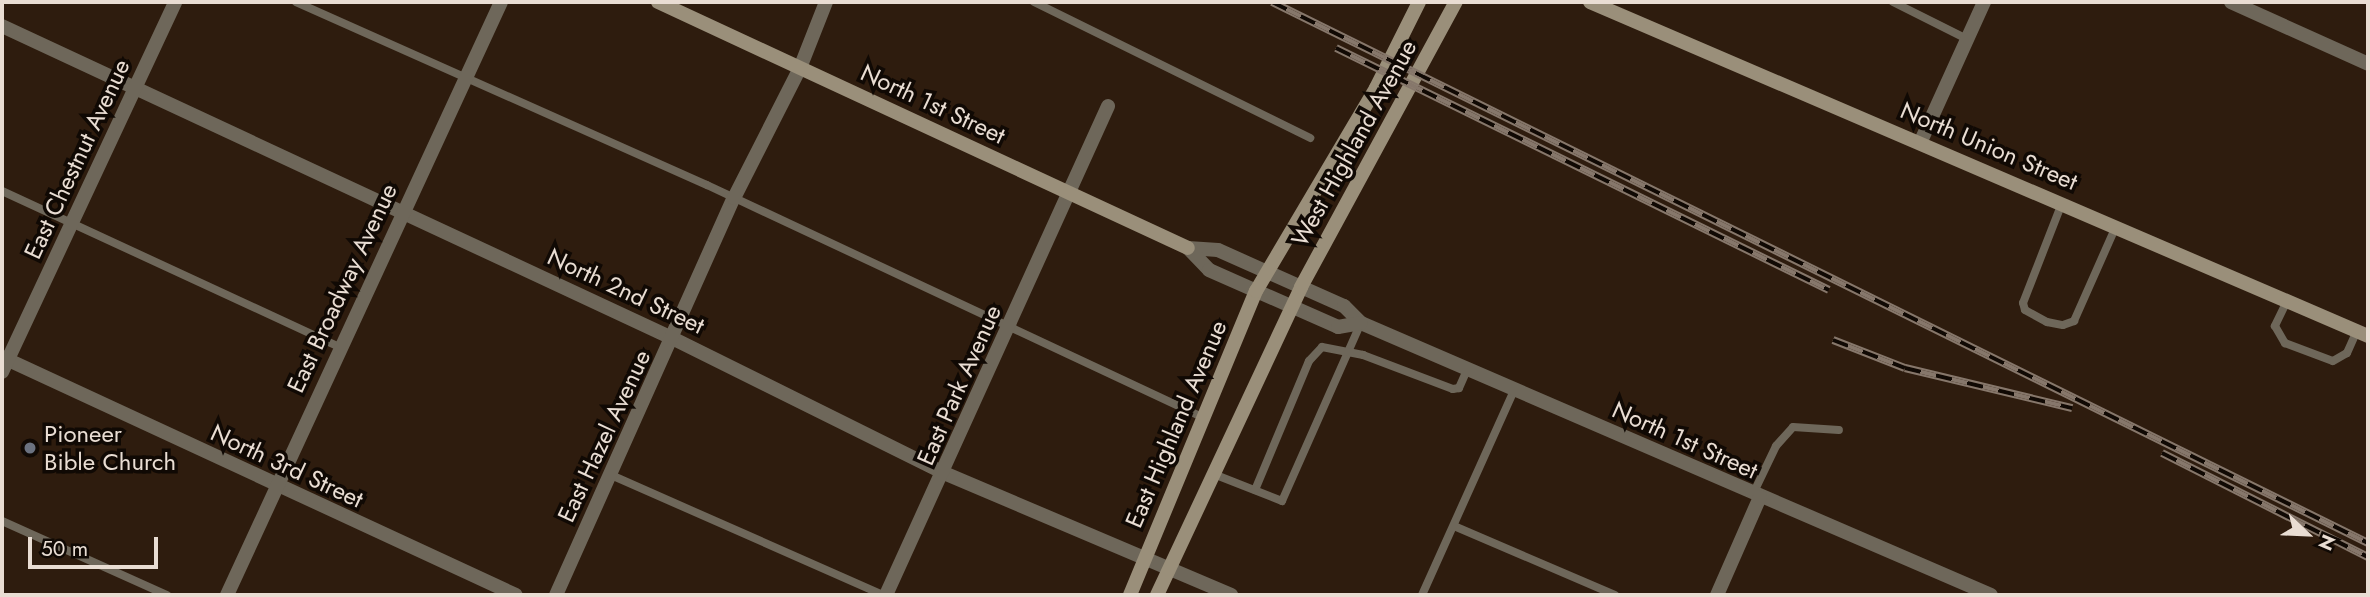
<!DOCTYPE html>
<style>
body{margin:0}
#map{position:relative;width:2370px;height:597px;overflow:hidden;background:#2e1c0e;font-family:Jost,sans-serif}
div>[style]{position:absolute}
.lane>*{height:8px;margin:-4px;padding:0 4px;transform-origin:4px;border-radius:4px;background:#6e675a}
.street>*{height:14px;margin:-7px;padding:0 7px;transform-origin:7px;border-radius:7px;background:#6e675a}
.secondary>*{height:14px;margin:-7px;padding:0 7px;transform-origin:7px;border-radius:7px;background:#9a8f7a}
.rail>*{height:8px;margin-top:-4px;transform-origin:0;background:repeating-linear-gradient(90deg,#100904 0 16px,#86776b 0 32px);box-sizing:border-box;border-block:2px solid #86776b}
.dots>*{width:19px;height:19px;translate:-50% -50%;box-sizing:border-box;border:4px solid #100904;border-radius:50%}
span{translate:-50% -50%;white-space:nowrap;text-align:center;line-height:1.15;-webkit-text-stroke:7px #100904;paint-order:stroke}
.street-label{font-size:24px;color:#e9ddd3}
.poi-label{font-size:24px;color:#e9ddd3}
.left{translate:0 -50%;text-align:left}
.frame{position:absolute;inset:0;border:4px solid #e9ddd3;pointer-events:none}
.north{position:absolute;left:2272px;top:499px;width:70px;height:70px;-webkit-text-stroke:5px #100904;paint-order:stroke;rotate:113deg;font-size:19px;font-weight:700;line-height:28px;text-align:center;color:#e9ddd3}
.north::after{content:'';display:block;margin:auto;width:24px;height:32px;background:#e9ddd3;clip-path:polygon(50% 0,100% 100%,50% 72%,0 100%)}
.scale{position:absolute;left:28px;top:537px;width:130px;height:32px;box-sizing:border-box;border:4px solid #e9ddd3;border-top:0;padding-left:9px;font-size:21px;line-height:24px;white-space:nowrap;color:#e9ddd3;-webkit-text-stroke:5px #100904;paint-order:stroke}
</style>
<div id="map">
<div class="lane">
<div style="left:296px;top:2px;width:450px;rotate:24deg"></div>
<div style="left:707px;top:185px;width:547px;rotate:25.11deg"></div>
<div style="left:1034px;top:2px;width:308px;rotate:26.2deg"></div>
<div style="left:1893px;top:2px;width:83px;rotate:26.6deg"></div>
<div style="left:2px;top:191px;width:372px;rotate:24.8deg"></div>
<div style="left:2062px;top:203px;width:107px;rotate:111.3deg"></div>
<div style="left:2023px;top:303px;width:7px;rotate:74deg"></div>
<div style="left:2025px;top:310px;width:25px;rotate:29deg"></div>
<div style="left:2047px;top:322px;width:16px;rotate:11deg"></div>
<div style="left:2063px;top:325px;width:12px;rotate:-20deg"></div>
<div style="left:2074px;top:321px;width:104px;rotate:-66.1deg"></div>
<div style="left:2287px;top:301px;width:28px;rotate:116deg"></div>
<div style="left:2275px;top:326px;width:20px;rotate:60deg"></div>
<div style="left:2285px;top:343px;width:51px;rotate:20.6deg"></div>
<div style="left:2333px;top:361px;width:16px;rotate:-30deg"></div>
<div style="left:2347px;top:353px;width:24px;rotate:-66deg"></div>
<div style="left:611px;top:475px;width:297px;rotate:23.8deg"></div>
<div style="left:1216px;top:475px;width:71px;rotate:21.5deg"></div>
<div style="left:1282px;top:501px;width:195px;rotate:-66.1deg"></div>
<div style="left:1255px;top:490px;width:140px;rotate:-67.3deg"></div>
<div style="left:1309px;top:361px;width:19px;rotate:-47deg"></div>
<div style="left:1322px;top:347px;width:42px;rotate:11deg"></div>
<div style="left:1363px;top:355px;width:96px;rotate:20.7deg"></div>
<div style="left:1453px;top:389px;width:6px;rotate:-9deg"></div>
<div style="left:1459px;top:388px;width:20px;rotate:-66deg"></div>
<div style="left:1753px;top:494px;width:53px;rotate:-64.4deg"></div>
<div style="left:1776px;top:446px;width:25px;rotate:-48deg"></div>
<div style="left:1793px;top:427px;width:46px;rotate:3.7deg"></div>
<div style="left:2px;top:521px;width:181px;rotate:24.2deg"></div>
<div style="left:1454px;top:526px;width:175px;rotate:23.2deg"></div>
<div style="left:1422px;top:595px;width:225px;rotate:-65.8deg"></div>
</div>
<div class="street">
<div style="left:2231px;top:2px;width:150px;rotate:24.3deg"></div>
<div style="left:2px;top:26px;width:741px;rotate:24.97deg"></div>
<div style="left:674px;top:339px;width:301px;rotate:26.4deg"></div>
<div style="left:944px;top:473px;width:312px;rotate:23deg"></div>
<div style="left:1921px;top:141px;width:153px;rotate:-65.6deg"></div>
<div style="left:1188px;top:248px;width:30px;rotate:4deg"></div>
<div style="left:1218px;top:250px;width:138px;rotate:24deg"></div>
<div style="left:1344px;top:306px;width:24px;rotate:45deg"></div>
<div style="left:1361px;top:323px;width:686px;rotate:23.35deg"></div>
<div style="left:1188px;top:248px;width:30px;rotate:46deg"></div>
<div style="left:1209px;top:270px;width:141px;rotate:23.8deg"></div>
<div style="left:1338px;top:327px;width:23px;rotate:-10deg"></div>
<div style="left:2px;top:357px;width:566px;rotate:24.85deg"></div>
<div style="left:2px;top:372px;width:408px;rotate:-64.9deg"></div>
<div style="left:227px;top:595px;width:653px;rotate:-65.2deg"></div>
<div style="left:556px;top:595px;width:435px;rotate:-65.9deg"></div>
<div style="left:734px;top:198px;width:146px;rotate:-63.1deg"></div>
<div style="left:800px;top:68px;width:71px;rotate:-68.5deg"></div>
<div style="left:886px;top:595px;width:537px;rotate:-65.58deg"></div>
<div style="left:1717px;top:595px;width:107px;rotate:-66.3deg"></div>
</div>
<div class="secondary">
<div style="left:658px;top:2px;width:584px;rotate:24.9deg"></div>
<div style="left:1590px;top:2px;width:847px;rotate:23.23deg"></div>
<div style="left:1130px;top:595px;width:329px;rotate:-67.5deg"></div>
<div style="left:1256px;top:291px;width:236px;rotate:-59.4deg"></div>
<div style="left:1376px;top:88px;width:96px;rotate:-63.4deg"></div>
<div style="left:1157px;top:595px;width:340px;rotate:-64.9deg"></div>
<div style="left:1301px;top:287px;width:324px;rotate:-61.5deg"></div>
</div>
<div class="rail">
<div style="left:1272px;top:2px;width:1222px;rotate:26.27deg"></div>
<div style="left:1336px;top:48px;width:549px;rotate:26.15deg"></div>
<div style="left:1833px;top:340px;width:77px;rotate:21.3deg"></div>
<div style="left:1905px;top:368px;width:172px;rotate:13.5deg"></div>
<div style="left:2162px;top:453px;width:231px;rotate:26.8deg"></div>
</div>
<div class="dots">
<div style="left:30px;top:448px;background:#6b7280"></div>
</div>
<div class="street-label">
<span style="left:933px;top:104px;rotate:25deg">North 1st Street</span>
<span style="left:1354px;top:143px;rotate:-61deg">West Highland Avenue</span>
<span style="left:1989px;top:146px;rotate:23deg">North Union Street</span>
<span style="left:77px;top:159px;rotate:-65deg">East Chestnut Avenue</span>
<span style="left:342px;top:288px;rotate:-65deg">East Broadway Avenue</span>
<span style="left:626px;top:291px;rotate:25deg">North 2nd Street</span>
<span style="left:959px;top:385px;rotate:-66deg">East Park Avenue</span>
<span style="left:1176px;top:424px;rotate:-67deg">East Highland Avenue</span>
<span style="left:604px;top:436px;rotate:-65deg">East Hazel Avenue</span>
<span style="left:1685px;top:440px;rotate:24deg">North 1st Street</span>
<span style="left:287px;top:466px;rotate:25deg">North 3rd Street</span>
</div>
<div class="poi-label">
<span class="left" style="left:44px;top:448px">Pioneer<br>Bible Church</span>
</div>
<div class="frame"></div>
<div class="north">N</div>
<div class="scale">50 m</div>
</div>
